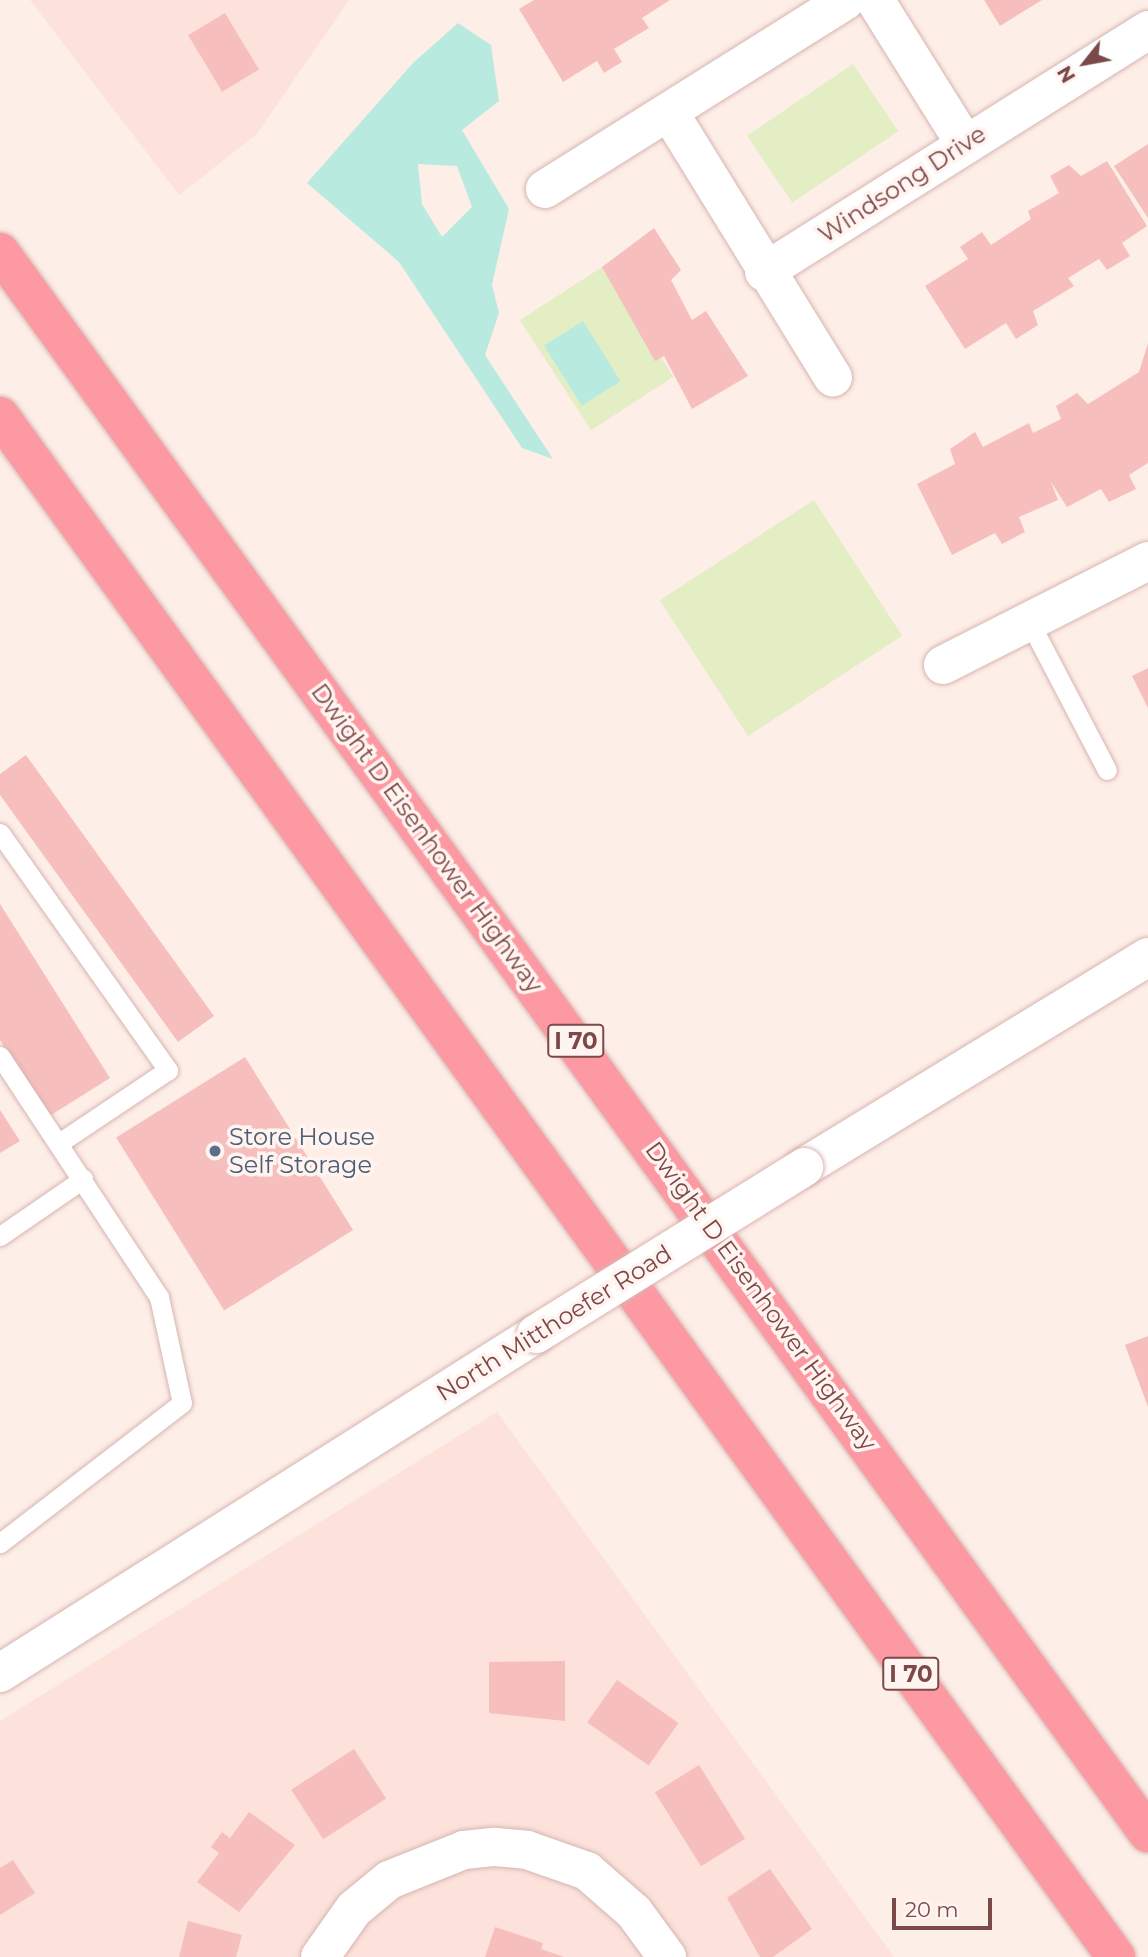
<!DOCTYPE html>
<style>
body{margin:0}
#map{position:relative;width:1148px;height:1957px;overflow:hidden;background:#feeee8;font-family:Montserrat,sans-serif}
div>[style]{position:absolute}
.residential>*{inset:0;background:#fce2db}
.green>*{inset:0;background:#e4eec4;transform-origin:0 0}
.water>*{inset:0;background:#b9eae0;transform-origin:0 0}
.building>*{inset:0;background:#f6bfbd;transform-origin:0 0}
.roads{filter:drop-shadow(0 0 2px #d6b5b1) drop-shadow(0 0 2px #d6b5b1)}
.service>*{height:19px;margin:-9.5px;padding:0 9.5px;transform-origin:9.5px;border-radius:9.5px;background:#fff}
.minor>*{height:38px;margin:-19px;padding:0 19px;transform-origin:19px;border-radius:19px;background:#fff}
.secondary>*{height:38px;margin:-19px;padding:0 19px;transform-origin:19px;border-radius:19px;background:#fff}
.motorway>*{height:38px;margin:-19px;padding:0 19px;transform-origin:19px;border-radius:19px;background:#fd99a2}
.bridges{filter:drop-shadow(0 0 2px #dcb4b0) drop-shadow(0 0 2px #dcb4b0)}
.secondary-bridge>*{height:38px;margin:-19px;padding:0 19px;transform-origin:19px;border-radius:19px;background:#fff}
.dots>*{width:19px;height:19px;translate:-50% -50%;box-sizing:border-box;border:4px solid #fff4f0;border-radius:50%}
span{translate:-50% -50%;white-space:nowrap;text-align:center;line-height:1.15;-webkit-text-stroke:7px #fff4f0;paint-order:stroke}
.shield-label span{padding:2px 5px;background:#fff4f0;border:2px solid;border-radius:5px;-webkit-text-stroke-width:0}
.shield-label{font-size:23px;color:#7c4948;font-weight:700}
.street-label{font-size:24px;color:#7c4948}
.service-label{font-size:24px;color:#4e5e75}
.left{translate:0 -50%;text-align:left}
.north{position:absolute;left:1050px;top:28px;width:70px;height:70px;-webkit-text-stroke:5px #fff4f0;paint-order:stroke;rotate:239deg;font-size:19px;font-weight:700;line-height:28px;text-align:center;color:#7c4948}
.north::after{content:'';display:block;margin:auto;width:24px;height:32px;background:#7c4948;clip-path:polygon(50% 0,100% 100%,50% 72%,0 100%)}
.scale{position:absolute;left:892px;top:1898px;width:100px;height:32px;box-sizing:border-box;border:4px solid #7c4948;border-top:0;padding-left:9px;font-size:21px;line-height:24px;white-space:nowrap;color:#7c4948;-webkit-text-stroke:5px #fff4f0;paint-order:stroke}
</style>
<div id="map">
<div class="residential">
<div style="clip-path:polygon(30px 0,349px 0,256px 135px,179px 195px)"></div>
<div style="clip-path:polygon(497px 1412px,894px 1957px,0 1957px,0 1721px)"></div>
</div>
<div class="green">
<div style="left:853px;top:64px;width:81px;height:128px;rotate:56deg"></div>
<div style="left:602px;top:267px;width:131px;height:98px;rotate:57deg"></div>
<div style="left:814px;top:500px;width:162px;height:184px;rotate:57deg"></div>
</div>
<div class="water">
<div style="clip-path:polygon(evenodd,458px 23px,491px 45px,499px 101px,462px 130px,509px 209px,492px 285px,499px 313px,485px 355px,553px 459px,522px 448px,399px 262px,307px 183px,413px 63px,458px 23px,418px 164px,457px 166px,472px 207px,442px 237px,422px 204px,418px 164px)"></div>
<div style="left:583px;top:321px;width:71px;height:46px;rotate:58deg"></div>
</div>
<div class="building">
<div style="clip-path:polygon(534px 0,670px 0,642px 18px,649px 28px,614px 49px,622px 62px,604px 73px,597px 61px,563px 82px,519px 9px)"></div>
<div style="clip-path:polygon(984px 0,1042px 0,1000px 26px)"></div>
<div style="left:225px;top:13px;width:66px;height:43px;rotate:59deg"></div>
<div style="clip-path:polygon(1148px 144px,1148px 218px,1114px 166px)"></div>
<div style="clip-path:polygon(1107px 161px,1147px 226px,1122px 243px,1130px 256px,1107px 270px,1099px 259px,1068px 278px,1074px 286px,1033px 311px,1038px 325px,1016px 339px,1006px 323px,965px 349px,925px 286px,968px 259px,960px 247px,982px 232px,991px 245px,1031px 219px,1028px 211px,1059px 193px,1050px 176px,1069px 165px,1081px 176px)"></div>
<div style="clip-path:polygon(654px 228px,681px 270px,671px 280px,692px 320px,706px 311px,748px 376px,692px 409px,664px 356px,655px 361px,602px 267px)"></div>
<div style="clip-path:polygon(1148px 343px,1148px 463px,1129px 475px,1136px 489px,1109px 502px,1101px 489px,1067px 507px,1051px 482px,1058px 500px,1019px 517px,1025px 532px,1002px 544px,995px 533px,952px 555px,917px 484px,955px 464px,950px 449px,975px 432px,983px 447px,1029px 423px,1033px 433px,1061px 419px,1056px 406px,1077px 393px,1088px 404px,1139px 372px)"></div>
<div style="clip-path:polygon(1148px 668px,1148px 708px,1132px 676px)"></div>
<div style="clip-path:polygon(26px 755px,214px 1016px,178px 1042px,0 795px,0 774px)"></div>
<div style="clip-path:polygon(0 904px,110px 1078px,48px 1117px,0 1040px)"></div>
<div style="left:245px;top:1057px;width:204px;height:152px;rotate:58deg"></div>
<div style="clip-path:polygon(0 1110px,20px 1141px,0 1153px)"></div>
<div style="clip-path:polygon(1148px 1336px,1148px 1407px,1125px 1345px)"></div>
<div style="clip-path:polygon(565px 1661px,565px 1721px,489px 1713px,489px 1662px)"></div>
<div style="left:617px;top:1680px;width:75px;height:52px;rotate:35deg"></div>
<div style="left:354px;top:1749px;width:59px;height:75px;rotate:57deg"></div>
<div style="left:699px;top:1765px;width:87px;height:52px;rotate:58deg"></div>
<div style="clip-path:polygon(249px 1812px,295px 1845px,239px 1912px,197px 1882px,219px 1853px,211px 1847px,222px 1832px,230px 1838px)"></div>
<div style="clip-path:polygon(13px 1860px,35px 1893px,0 1915px,0 1868px)"></div>
<div style="clip-path:polygon(770px 1869px,812px 1929px,773px 1957px,760px 1957px,727px 1898px)"></div>
<div style="clip-path:polygon(188px 1921px,242px 1935px,236px 1957px,179px 1957px)"></div>
<div style="clip-path:polygon(495px 1927px,543px 1943px,541px 1949px,564px 1957px,485px 1957px)"></div>
</div>
<div class="roads">
<div class="service">
<div style="left:1029px;top:621px;width:168px;rotate:62.4deg"></div>
<div style="left:0;top:833px;width:291px;rotate:54.7deg"></div>
<div style="left:168px;top:1070px;width:131px;rotate:146.2deg"></div>
<div style="left:0;top:1056px;width:289px;rotate:56.6deg"></div>
<div style="left:159px;top:1297px;width:108px;rotate:77.8deg"></div>
<div style="left:182px;top:1403px;width:230px;rotate:142.4deg"></div>
<div style="left:0;top:1236px;width:101px;rotate:-34.5deg"></div>
</div>
<div class="minor">
<div style="left:875px;top:0;width:170px;rotate:58deg"></div>
<div style="left:669px;top:112px;width:312px;rotate:58.3deg"></div>
<div style="left:545px;top:189px;width:355px;rotate:-32.1deg"></div>
<div style="left:764px;top:272px;width:454px;rotate:-32.2deg"></div>
<div style="left:943px;top:665px;width:230px;rotate:-26.9deg"></div>
<div style="left:320px;top:1957px;width:59px;rotate:-54.7deg"></div>
<div style="left:354px;top:1909px;width:45px;rotate:-39.6deg"></div>
<div style="left:389px;top:1880px;width:81px;rotate:-21.8deg"></div>
<div style="left:464px;top:1850px;width:31px;rotate:-6deg"></div>
<div style="left:495px;top:1847px;width:32px;rotate:5deg"></div>
<div style="left:527px;top:1850px;width:64px;rotate:19.3deg"></div>
<div style="left:587px;top:1871px;width:62px;rotate:41.1deg"></div>
<div style="left:634px;top:1912px;width:56px;rotate:53.7deg"></div>
</div>
<div class="secondary">
<div style="left:804px;top:1167px;width:403px;rotate:-31.4deg"></div>
<div style="left:0;top:1673px;width:634px;rotate:-32.31deg"></div>
</div>
<div class="motorway">
<div style="left:0;top:252px;width:1954px;rotate:54.02deg"></div>
<div style="left:0;top:416px;width:1903px;rotate:54.09deg"></div>
</div>
</div>
<div class="bridges">
<div class="secondary-bridge">
<div style="left:536px;top:1334px;width:316px;rotate:-31.9deg"></div>
</div>
</div>
<div class="dots">
<div style="left:215px;top:1151px;background:#5c6f8a"></div>
</div>
<div class="shield-label">
<span style="left:576px;top:1041px">I 70</span>
<span style="left:911px;top:1674px">I 70</span>
</div>
<div class="street-label">
<span style="left:902px;top:184px;rotate:-33deg">Windsong Drive</span>
<span style="left:427px;top:838px;rotate:54deg">Dwight D Eisenhower Highway</span>
<span style="left:761px;top:1296px;rotate:54deg">Dwight D Eisenhower Highway</span>
<span style="left:554px;top:1323px;rotate:-32deg">North Mitthoefer Road</span>
</div>
<div class="service-label">
<span class="left" style="left:229px;top:1151px">Store House<br>Self Storage</span>
</div>
<div class="north">N</div>
<div class="scale">20 m</div>
</div>
